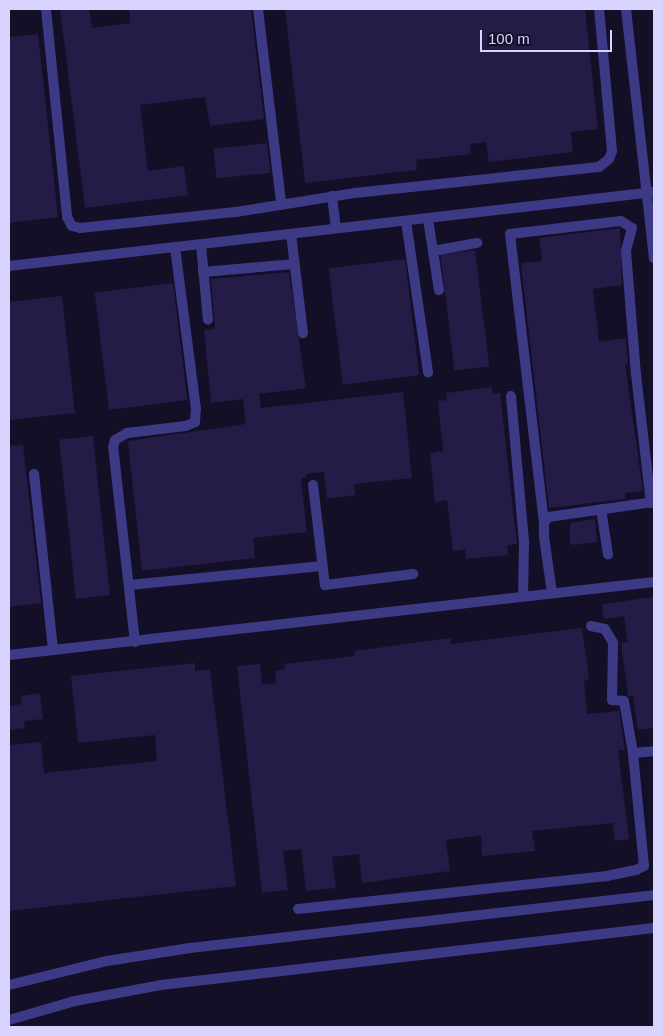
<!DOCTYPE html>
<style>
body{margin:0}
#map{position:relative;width:663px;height:1036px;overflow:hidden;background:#130f26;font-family:Helvetica,sans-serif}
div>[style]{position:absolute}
.building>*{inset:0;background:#241b47;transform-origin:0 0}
.minor>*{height:10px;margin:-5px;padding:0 5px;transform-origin:5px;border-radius:5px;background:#3d3a85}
span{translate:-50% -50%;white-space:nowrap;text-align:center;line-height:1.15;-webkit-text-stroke:5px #130f26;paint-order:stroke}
.frame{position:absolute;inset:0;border:10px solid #d9d4ff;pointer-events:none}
.scale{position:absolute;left:480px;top:30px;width:132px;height:22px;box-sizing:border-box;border:2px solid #d9d4ff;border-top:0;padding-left:6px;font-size:15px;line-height:18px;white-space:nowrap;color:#d9d4ff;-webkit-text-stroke:4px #130f26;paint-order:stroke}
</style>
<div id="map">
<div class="building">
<div style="clip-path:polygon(60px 9px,89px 9px,92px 28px,130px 23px,129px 9px,251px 9px,264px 119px,210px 126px,205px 97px,140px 105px,148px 171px,184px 166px,188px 195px,85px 208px)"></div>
<div style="clip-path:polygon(285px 9px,585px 9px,598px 129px,571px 132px,573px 152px,489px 162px,486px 142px,470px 144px,471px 154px,416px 160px,417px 170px,305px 183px)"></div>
<div style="clip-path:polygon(38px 34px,58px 217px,9px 223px,9px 37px)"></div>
<div style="left:267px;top:143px;width:30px;height:54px;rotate:84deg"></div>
<div style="clip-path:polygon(620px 228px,622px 285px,593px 289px,599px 342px,626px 338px,628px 364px,625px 364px,643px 491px,625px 493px,625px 499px,549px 508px,521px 263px,542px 261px,539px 238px)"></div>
<div style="left:475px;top:250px;width:117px;height:35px;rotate:83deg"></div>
<div style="left:405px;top:259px;width:117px;height:77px;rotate:83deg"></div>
<div style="clip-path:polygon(289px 272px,306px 388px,259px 394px,261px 408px,403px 392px,412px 478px,354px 484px,355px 495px,327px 499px,324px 472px,307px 474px,307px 477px,301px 478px,307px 532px,253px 538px,255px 558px,142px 571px,128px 441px,246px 424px,243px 399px,211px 403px,204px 330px,215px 329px,211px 279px)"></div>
<div style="left:173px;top:283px;width:118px;height:79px;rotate:83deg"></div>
<div style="clip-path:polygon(62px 296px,75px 413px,9px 420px,9px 302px)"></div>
<div style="clip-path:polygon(492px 387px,492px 394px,500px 393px,517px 544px,507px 545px,508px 555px,466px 559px,465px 549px,453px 551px,447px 500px,435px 502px,430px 453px,443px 451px,438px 401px,447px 400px,446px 393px)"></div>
<div style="left:93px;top:436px;width:160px;height:34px;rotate:84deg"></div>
<div style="clip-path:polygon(23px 445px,41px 603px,9px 607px,9px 446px)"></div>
<div style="clip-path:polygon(595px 519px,597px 542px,573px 545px,570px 543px,570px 523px)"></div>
<div style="clip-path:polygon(654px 597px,654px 728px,638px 730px,633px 696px,628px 696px,621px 643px,628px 642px,624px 616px,604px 619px,602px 604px)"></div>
<div style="clip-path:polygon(582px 628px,589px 679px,584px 680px,587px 714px,619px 711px,625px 750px,618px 750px,629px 839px,615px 841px,613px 823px,532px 831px,535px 851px,482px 856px,481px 835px,446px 840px,450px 871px,362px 883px,359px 854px,332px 857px,336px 888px,306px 891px,301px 849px,283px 851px,288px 890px,262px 893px,237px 666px,260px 664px,262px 685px,276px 683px,275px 671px,285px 669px,284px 664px,355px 656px,354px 651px,451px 638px,451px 644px)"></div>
<div style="clip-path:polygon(195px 663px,195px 671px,210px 669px,236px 886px,9px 911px,9px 745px,41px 742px,44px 773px,157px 761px,155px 735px,78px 743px,71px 676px)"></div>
<div style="clip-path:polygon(40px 693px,43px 719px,24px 721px,25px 728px,9px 730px,9px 706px,22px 704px,21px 696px)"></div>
</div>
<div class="minor">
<div style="left:46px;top:9px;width:209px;rotate:84.2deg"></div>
<div style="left:67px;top:217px;width:10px;rotate:61deg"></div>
<div style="left:72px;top:226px;width:8px;rotate:14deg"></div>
<div style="left:80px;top:228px;width:157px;rotate:-5.9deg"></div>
<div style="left:236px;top:212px;width:121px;rotate:-9.1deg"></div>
<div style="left:355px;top:193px;width:245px;rotate:-6.1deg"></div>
<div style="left:599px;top:167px;width:13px;rotate:-39deg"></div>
<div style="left:609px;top:159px;width:9px;rotate:-69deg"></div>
<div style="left:612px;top:151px;width:143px;rotate:-95.2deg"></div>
<div style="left:258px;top:9px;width:195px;rotate:83.2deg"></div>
<div style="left:626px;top:9px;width:251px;rotate:83.6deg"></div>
<div style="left:332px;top:196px;width:32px;rotate:83deg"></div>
<div style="left:428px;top:219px;width:72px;rotate:81.2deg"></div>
<div style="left:406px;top:221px;width:153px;rotate:81.7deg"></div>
<div style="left:291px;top:234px;width:100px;rotate:83.1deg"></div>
<div style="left:201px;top:245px;width:75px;rotate:84.7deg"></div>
<div style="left:433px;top:251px;width:45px;rotate:-10.3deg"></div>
<div style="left:9px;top:266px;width:649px;rotate:-6.54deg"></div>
<div style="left:203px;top:272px;width:92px;rotate:-5deg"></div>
<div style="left:511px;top:396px;width:147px;rotate:84.9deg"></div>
<div style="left:524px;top:542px;width:55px;rotate:91deg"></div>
<div style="left:34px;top:474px;width:177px;rotate:83.8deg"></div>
<div style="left:313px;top:485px;width:101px;rotate:83.2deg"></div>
<div style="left:325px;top:585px;width:89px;rotate:-7.1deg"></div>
<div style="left:601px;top:509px;width:46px;rotate:81.2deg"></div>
<div style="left:544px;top:523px;width:291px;rotate:-96.7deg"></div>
<div style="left:510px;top:234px;width:112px;rotate:-6.7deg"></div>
<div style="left:621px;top:221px;width:13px;rotate:32deg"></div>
<div style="left:632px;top:228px;width:24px;rotate:105deg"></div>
<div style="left:626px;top:251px;width:123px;rotate:85.4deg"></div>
<div style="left:636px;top:374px;width:130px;rotate:83.4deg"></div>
<div style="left:129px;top:585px;width:194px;rotate:-5.6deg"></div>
<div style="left:552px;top:593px;width:57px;rotate:-98.1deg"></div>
<div style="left:544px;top:537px;width:14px;rotate:-90deg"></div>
<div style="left:544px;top:523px;width:7px;rotate:-56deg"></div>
<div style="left:548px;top:517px;width:107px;rotate:-8.1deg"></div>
<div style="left:591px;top:626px;width:14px;rotate:12deg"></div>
<div style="left:605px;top:629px;width:16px;rotate:60deg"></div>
<div style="left:613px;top:643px;width:57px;rotate:91deg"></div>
<div style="left:612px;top:700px;width:12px;rotate:5deg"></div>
<div style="left:624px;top:701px;width:53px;rotate:80.2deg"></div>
<div style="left:135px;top:642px;width:196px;rotate:-96.4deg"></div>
<div style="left:113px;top:447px;width:7px;rotate:-74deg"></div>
<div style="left:115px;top:440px;width:14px;rotate:-30deg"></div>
<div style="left:127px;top:433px;width:59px;rotate:-6.8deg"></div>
<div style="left:186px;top:426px;width:10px;rotate:-24deg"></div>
<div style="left:195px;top:422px;width:13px;rotate:-86deg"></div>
<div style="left:196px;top:409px;width:163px;rotate:-97.4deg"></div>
<div style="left:9px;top:655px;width:649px;rotate:-6.46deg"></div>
<div style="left:298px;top:909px;width:311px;rotate:-6.1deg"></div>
<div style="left:607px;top:876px;width:30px;rotate:-12deg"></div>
<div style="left:636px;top:870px;width:9px;rotate:-27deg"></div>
<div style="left:644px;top:866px;width:114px;rotate:-95.6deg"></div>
<div style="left:633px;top:753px;width:21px;rotate:-5deg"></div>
<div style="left:9px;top:985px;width:101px;rotate:-13.8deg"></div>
<div style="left:107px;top:961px;width:84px;rotate:-8.9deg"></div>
<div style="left:190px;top:948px;width:467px;rotate:-6.5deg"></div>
<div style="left:9px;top:1020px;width:69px;rotate:-16.1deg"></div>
<div style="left:75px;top:1001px;width:87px;rotate:-10.5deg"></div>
<div style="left:161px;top:985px;width:496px;rotate:-6.6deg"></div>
</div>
<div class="frame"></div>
<div class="scale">100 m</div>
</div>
